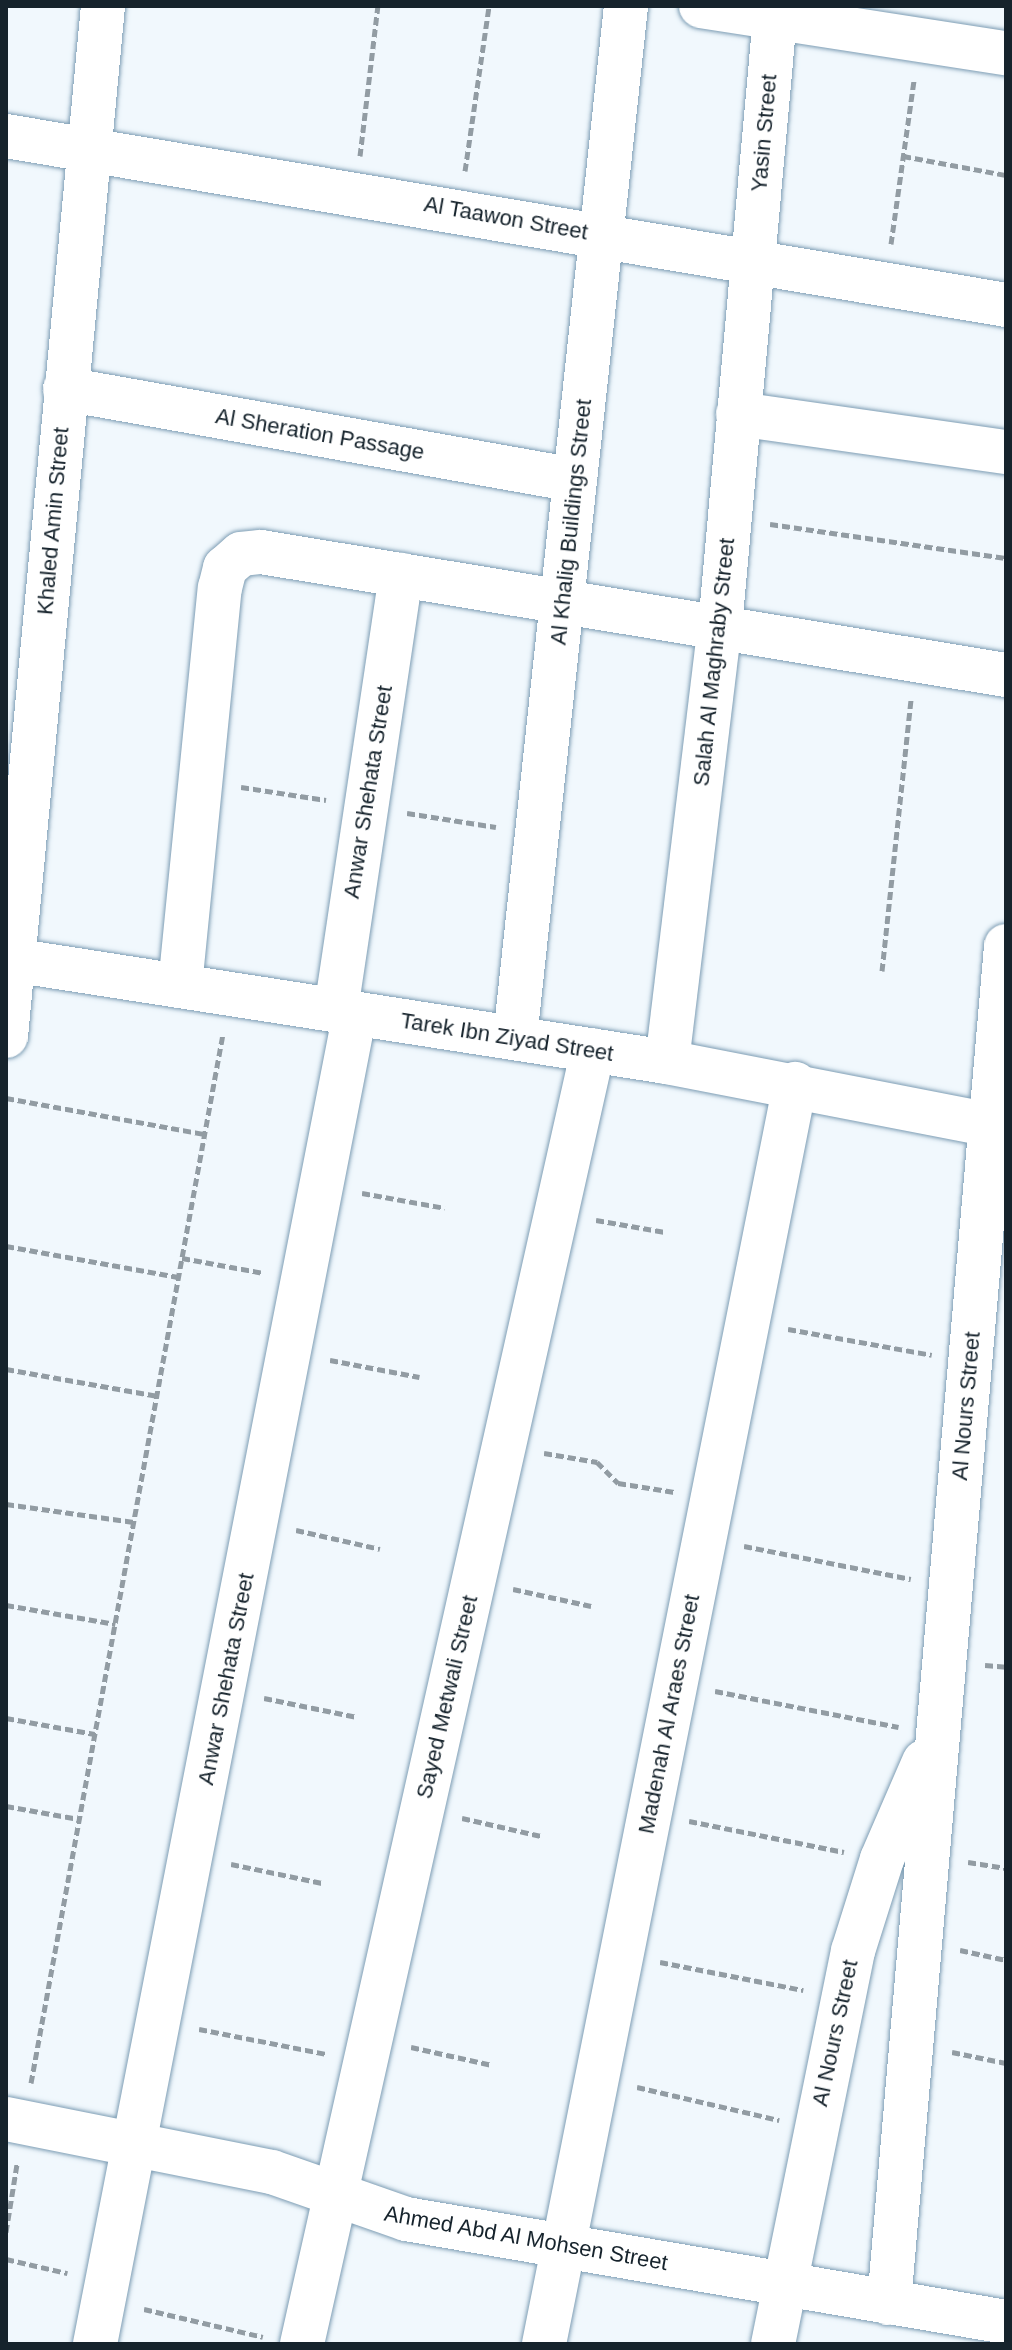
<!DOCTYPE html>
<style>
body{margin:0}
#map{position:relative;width:1012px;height:2350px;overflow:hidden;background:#f1f8fd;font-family:Helvetica,sans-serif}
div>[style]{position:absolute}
.path>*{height:5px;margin-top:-2.5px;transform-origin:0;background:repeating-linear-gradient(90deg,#929ca3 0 8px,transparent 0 12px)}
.roads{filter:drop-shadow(0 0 2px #7d9db4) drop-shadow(0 0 2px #7d9db4)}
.minor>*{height:44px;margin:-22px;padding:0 22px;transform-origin:22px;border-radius:22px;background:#fff}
.major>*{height:44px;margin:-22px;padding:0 22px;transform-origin:22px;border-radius:22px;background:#fff}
span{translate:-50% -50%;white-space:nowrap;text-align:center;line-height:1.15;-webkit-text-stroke:6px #fff;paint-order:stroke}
.street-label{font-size:22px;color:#16232c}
.frame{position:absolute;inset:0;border:8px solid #16232c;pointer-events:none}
</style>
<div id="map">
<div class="path">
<div style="left:360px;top:156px;width:151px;rotate:-83.2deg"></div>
<div style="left:903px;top:156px;width:105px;rotate:10.5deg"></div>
<div style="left:465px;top:171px;width:167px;rotate:-81.7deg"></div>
<div style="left:891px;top:244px;width:166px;rotate:-82deg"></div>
<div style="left:770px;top:524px;width:238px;rotate:8.2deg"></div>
<div style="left:241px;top:787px;width:86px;rotate:8.7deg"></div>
<div style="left:407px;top:813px;width:90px;rotate:8.9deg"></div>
<div style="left:882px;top:971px;width:273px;rotate:-83.9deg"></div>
<div style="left:6px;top:1098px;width:202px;rotate:10.3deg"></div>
<div style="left:362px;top:1193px;width:84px;rotate:10.2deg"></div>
<div style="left:596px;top:1220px;width:70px;rotate:9.9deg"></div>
<div style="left:6px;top:1246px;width:175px;rotate:10.2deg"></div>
<div style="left:182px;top:1258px;width:83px;rotate:10.4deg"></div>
<div style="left:788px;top:1329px;width:146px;rotate:10.2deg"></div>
<div style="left:330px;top:1360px;width:91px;rotate:10.8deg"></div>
<div style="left:6px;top:1369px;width:153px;rotate:10.1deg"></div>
<div style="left:544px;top:1453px;width:54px;rotate:9.6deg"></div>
<div style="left:597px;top:1462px;width:30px;rotate:45deg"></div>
<div style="left:618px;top:1483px;width:57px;rotate:9.1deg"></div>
<div style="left:6px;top:1504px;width:129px;rotate:8deg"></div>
<div style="left:296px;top:1530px;width:86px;rotate:12.7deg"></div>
<div style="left:744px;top:1546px;width:170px;rotate:11.2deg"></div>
<div style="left:513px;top:1589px;width:80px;rotate:12.3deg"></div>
<div style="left:6px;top:1605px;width:111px;rotate:9.9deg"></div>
<div style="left:985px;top:1665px;width:21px;rotate:5deg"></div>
<div style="left:715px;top:1691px;width:187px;rotate:11.1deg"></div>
<div style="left:264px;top:1698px;width:95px;rotate:11.5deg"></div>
<div style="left:6px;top:1718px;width:90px;rotate:10.2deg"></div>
<div style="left:6px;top:1806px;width:74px;rotate:10.1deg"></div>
<div style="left:462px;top:1818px;width:81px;rotate:12.8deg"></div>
<div style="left:689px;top:1821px;width:158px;rotate:11.3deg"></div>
<div style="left:968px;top:1862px;width:38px;rotate:9deg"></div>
<div style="left:231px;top:1864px;width:93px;rotate:11.8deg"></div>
<div style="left:960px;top:1950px;width:47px;rotate:12.3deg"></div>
<div style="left:660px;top:1962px;width:146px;rotate:11.1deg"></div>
<div style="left:199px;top:2029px;width:129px;rotate:11.1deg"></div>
<div style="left:411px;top:2047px;width:83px;rotate:12.5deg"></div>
<div style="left:952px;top:2052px;width:55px;rotate:11.5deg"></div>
<div style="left:31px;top:2083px;width:1066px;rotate:-79.63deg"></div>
<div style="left:637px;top:2087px;width:146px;rotate:13.1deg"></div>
<div style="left:6px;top:2232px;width:69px;rotate:-80.8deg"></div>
<div style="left:6px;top:2259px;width:63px;rotate:12.9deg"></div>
<div style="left:144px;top:2309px;width:122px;rotate:13.2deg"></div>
</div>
<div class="roads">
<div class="minor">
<div style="left:701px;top:6px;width:309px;rotate:8.8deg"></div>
<div style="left:6px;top:136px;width:1014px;rotate:9.59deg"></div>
<div style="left:65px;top:389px;width:518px;rotate:10.12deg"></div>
<div style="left:738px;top:414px;width:271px;rotate:8.1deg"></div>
<div style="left:6px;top:959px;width:669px;rotate:8.86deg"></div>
<div style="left:667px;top:1062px;width:345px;rotate:11deg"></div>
<div style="left:180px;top:986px;width:400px;rotate:-84.3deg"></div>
<div style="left:220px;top:588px;width:21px;rotate:-76deg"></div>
<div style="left:225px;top:568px;width:21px;rotate:-41deg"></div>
<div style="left:241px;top:554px;width:20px;rotate:-6deg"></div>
<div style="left:261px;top:552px;width:755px;rotate:9.38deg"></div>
<div style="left:336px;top:1010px;width:440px;rotate:-81.5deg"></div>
<div style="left:515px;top:1038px;width:1038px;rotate:-83.86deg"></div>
<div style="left:667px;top:1062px;width:438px;rotate:-83.1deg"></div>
<div style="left:720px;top:627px;width:624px;rotate:-84.85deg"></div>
<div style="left:6px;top:2119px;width:271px;rotate:11.3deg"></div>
<div style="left:272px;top:2172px;width:142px;rotate:19.3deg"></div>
<div style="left:406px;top:2219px;width:609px;rotate:9.74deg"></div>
<div style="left:889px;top:2303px;width:1362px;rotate:-85.07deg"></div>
<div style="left:95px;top:2344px;width:1356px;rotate:-78.95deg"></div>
<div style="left:302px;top:2344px;width:1326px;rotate:-77.33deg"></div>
<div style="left:544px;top:2344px;width:1285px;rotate:-78.73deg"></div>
<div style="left:773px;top:2344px;width:401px;rotate:-78.5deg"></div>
<div style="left:853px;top:1951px;width:96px;rotate:-72.5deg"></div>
<div style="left:882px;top:1859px;width:106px;rotate:-66.6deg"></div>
</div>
<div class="major">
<div style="left:6px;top:1036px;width:1035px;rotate:-84.62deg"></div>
</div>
</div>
<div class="street-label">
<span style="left:764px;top:133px;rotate:-85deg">Yasin Street</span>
<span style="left:506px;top:218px;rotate:10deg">Al Taawon Street</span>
<span style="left:320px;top:434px;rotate:10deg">Al Sheration Passage</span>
<span style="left:53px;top:521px;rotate:-85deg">Khaled Amin Street</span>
<span style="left:571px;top:522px;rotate:-84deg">Al Khalig Buildings Street</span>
<span style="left:714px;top:662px;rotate:-84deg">Salah Al Maghraby Street</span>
<span style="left:368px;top:792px;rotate:-81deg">Anwar Shehata Street</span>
<span style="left:507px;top:1037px;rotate:9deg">Tarek Ibn Ziyad Street</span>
<span style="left:966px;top:1406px;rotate:-85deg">Al Nours Street</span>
<span style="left:226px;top:1679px;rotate:-79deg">Anwar Shehata Street</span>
<span style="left:447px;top:1697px;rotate:-77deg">Sayed Metwali Street</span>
<span style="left:669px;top:1714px;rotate:-79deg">Madenah Al Araes Street</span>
<span style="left:835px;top:2033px;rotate:-78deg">Al Nours Street</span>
<span style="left:526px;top:2238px;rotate:10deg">Ahmed Abd Al Mohsen Street</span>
</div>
<div class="frame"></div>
</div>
